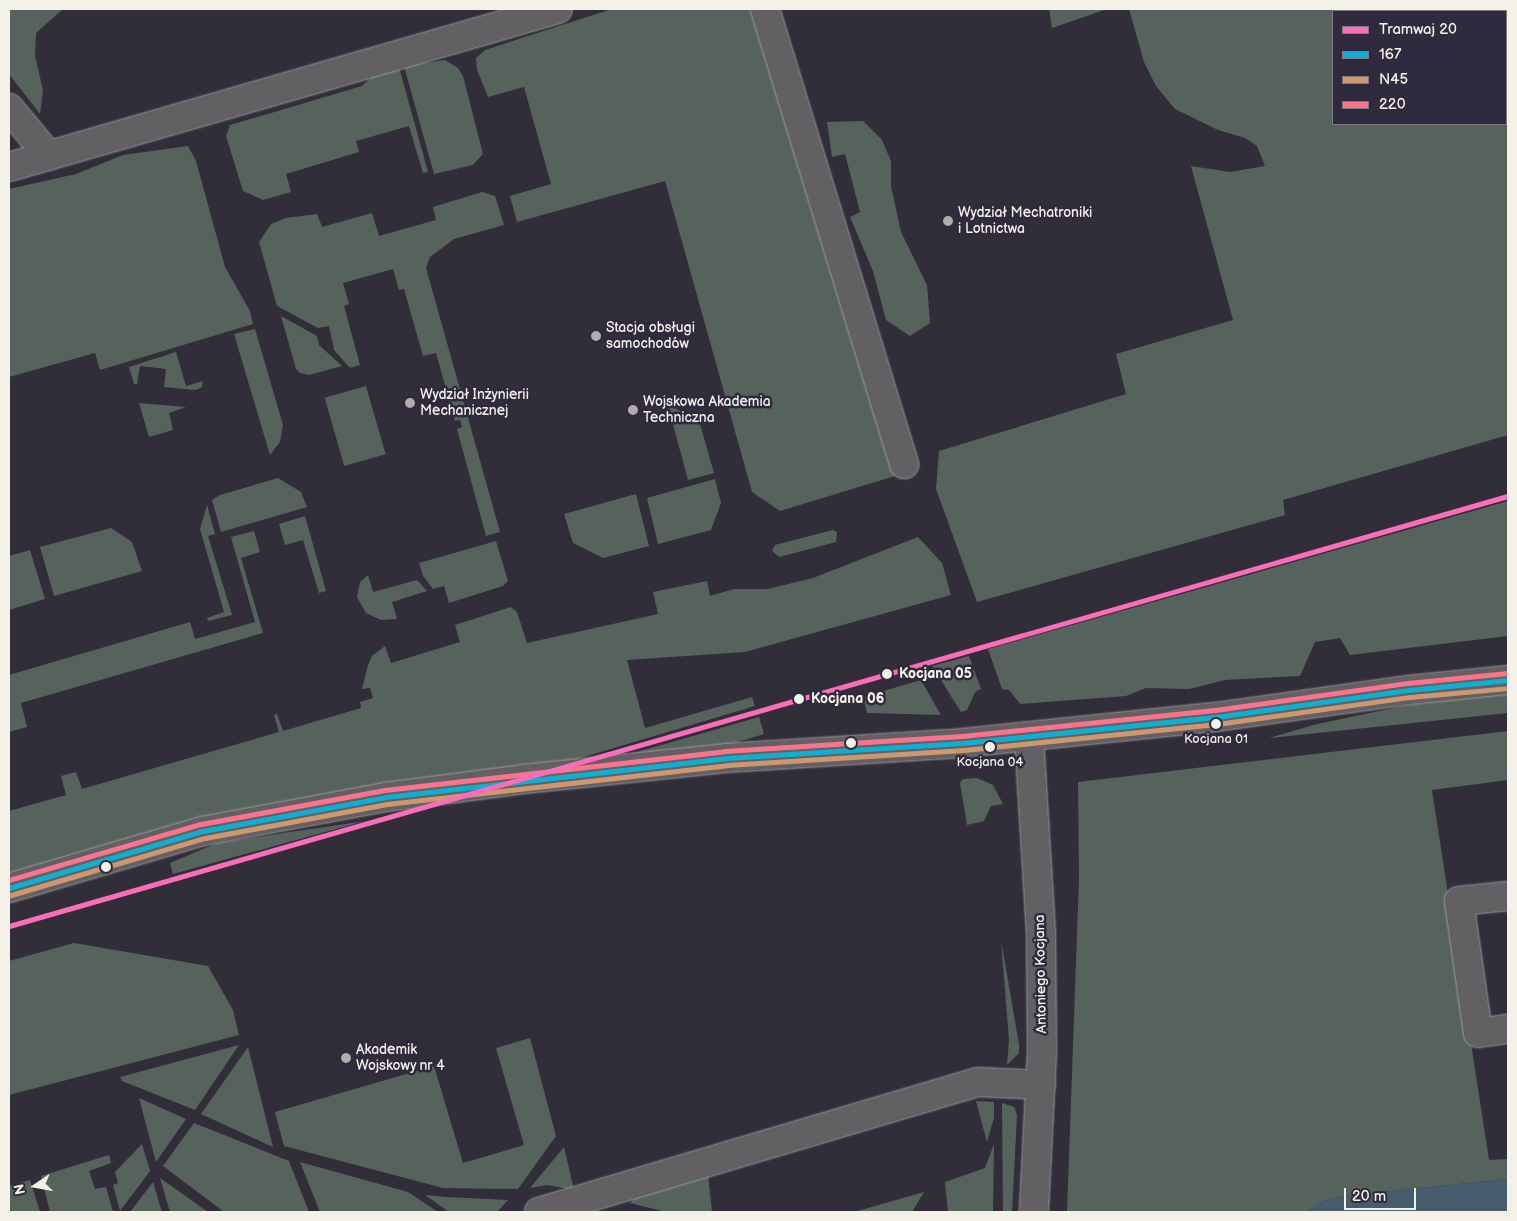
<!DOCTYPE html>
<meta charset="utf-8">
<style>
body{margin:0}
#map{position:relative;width:1517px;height:1221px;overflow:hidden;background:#312e39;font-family:"Balsamiq Sans",sans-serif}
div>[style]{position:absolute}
.green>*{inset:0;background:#56635c;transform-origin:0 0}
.water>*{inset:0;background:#475c6d}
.roads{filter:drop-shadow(0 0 1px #9a989b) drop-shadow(0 0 1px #9a989b)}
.minor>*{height:28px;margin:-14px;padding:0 14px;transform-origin:14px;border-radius:14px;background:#626063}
.bus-1>*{height:5px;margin:-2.5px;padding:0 2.5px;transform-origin:2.5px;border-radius:2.5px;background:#0dafd3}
.bus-2>*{height:5px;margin:-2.5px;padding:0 2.5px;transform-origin:2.5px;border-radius:2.5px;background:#cd976f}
.bus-3>*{height:5px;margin:-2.5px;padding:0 2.5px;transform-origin:2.5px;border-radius:2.5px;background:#fc738d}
.tram-1>*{height:5px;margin:-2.5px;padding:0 2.5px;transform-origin:2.5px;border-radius:2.5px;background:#fb6dba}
.dots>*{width:14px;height:14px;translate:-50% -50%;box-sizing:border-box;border:2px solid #2f2a3d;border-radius:50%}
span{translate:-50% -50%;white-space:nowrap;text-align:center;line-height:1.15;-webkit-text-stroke:5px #2f2a3d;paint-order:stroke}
.bus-label{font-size:13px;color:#f4f1e8}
.poi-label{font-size:14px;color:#f4f1e8}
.left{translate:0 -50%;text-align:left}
.stop-label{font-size:14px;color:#f4f1e8;font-weight:700}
.street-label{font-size:14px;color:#f4f1e8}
.frame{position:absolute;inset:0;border:10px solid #f4f1e8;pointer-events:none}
.legend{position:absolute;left:1332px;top:10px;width:175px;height:115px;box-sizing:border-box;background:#2f2a3d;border:1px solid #7e7a81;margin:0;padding:6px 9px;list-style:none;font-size:15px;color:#f4f1e8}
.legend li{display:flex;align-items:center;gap:10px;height:25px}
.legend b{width:25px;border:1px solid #7e7a81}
.north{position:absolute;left:10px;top:1161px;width:50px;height:50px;-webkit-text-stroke:4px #2f2a3d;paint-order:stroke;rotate:258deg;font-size:14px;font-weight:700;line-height:20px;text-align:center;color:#f4f1e8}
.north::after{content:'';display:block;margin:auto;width:18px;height:22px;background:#f4f1e8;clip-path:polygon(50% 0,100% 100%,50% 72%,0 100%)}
.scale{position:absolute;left:1344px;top:1188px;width:72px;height:22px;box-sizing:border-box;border:2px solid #f4f1e8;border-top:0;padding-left:6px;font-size:15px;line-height:18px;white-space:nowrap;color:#f4f1e8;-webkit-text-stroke:4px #2f2a3d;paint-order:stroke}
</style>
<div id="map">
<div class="green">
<div style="clip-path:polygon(9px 9px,63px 9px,36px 33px,35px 56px,43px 90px,40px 114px,9px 74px)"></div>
<div style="clip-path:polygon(612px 9px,759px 9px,895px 476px,780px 511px,752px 492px,665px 181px,517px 222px,510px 196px,551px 184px,524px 87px,488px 97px,477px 70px,476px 58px,485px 50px)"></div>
<div style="clip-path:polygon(1049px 9px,1107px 9px,1052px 28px)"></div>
<div style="clip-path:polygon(evenodd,1129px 9px,1508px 9px,1508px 435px,1283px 500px,1285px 515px,977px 602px,936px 489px,939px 451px,1126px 394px,1116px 354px,1233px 320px,1191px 166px,1230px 172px,1265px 166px,1257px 146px,1245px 138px,1218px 130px,1175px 109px,1156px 86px,1144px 62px,1129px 9px,1506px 11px,1506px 124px,1333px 124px,1333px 11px,1506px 11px)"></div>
<div style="clip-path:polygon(445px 60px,458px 68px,463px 76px,483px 154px,473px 165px,434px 174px,404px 66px)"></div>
<div style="clip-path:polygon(399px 67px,428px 172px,423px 173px,409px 126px,356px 141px,359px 152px,286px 174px,291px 192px,263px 200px,243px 191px,226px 136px,230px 125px,362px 86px,373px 75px)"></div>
<div style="clip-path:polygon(863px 121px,882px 140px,891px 161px,891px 186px,901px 232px,927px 285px,930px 323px,910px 336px,886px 320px,873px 271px,850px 217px,860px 212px,845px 154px,832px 157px,827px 122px)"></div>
<div style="clip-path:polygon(188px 146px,196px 161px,225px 267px,250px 311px,253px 324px,100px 370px,95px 353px,9px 377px,9px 189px,76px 174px,123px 155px)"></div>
<div style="clip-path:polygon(482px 192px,495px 196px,504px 225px,454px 239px,430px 257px,426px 268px,500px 532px,486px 536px,457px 429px,462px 427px,460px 420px,455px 421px,436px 353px,423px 356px,404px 289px,399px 290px,393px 269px,343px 283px,349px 304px,344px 306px,360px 365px,350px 368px,334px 350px,329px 326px,318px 328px,277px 306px,259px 242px,271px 224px,286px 218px,317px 214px,322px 227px,372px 213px,379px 236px,436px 220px,433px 207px)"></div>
<div style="clip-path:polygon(281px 316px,317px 336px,319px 345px,342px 366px,309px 375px,300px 373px,296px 369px)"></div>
<div style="clip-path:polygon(255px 329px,283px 425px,280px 442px,270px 455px,234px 334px)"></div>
<div style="clip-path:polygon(176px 352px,186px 386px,203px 381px,202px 387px,196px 390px,164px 387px,166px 369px,140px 366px,137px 384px,134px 384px,129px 367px)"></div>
<div style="left:366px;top:386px;width:71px;height:43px;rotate:74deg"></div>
<div style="clip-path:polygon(139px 403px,186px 407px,169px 413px,173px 430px,149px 437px)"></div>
<div style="clip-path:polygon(668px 406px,698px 417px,714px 473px,688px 480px)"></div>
<div style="clip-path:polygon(278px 478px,301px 492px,307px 507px,221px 532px,212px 500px,220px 495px)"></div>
<div style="clip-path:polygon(715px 479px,721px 503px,711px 530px,658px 544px,647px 498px)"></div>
<div style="clip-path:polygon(636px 494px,649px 546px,603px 558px,573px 543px,564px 514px)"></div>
<div style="clip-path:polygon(1508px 501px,1508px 636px,1350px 655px,1340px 638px,1315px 642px,1300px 676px,1225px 680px,1189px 689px,1146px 688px,1126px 696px,1020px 704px,1009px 690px,1002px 689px,988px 649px)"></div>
<div style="clip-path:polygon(207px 505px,215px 534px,208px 536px,232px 615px,208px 621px,207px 618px,224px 612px,200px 529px)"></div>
<div style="clip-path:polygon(305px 516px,326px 591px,319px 593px,303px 540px,285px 545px,279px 524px)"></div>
<div style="clip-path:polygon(111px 528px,132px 542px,142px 571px,54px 596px,40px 547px)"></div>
<div style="clip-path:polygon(833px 530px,837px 532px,836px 542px,779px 557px,772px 551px,775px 545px)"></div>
<div style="clip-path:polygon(254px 531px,260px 552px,241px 558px,263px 633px,21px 703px,27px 727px,9px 732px,9px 675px,190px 622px,195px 639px,255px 622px,231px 537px)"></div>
<div style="clip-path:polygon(918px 537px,942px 563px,951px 595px,745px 652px,627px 660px,645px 728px,752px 697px,755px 706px,567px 762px,441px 776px,217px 814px,9px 875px,9px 811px,66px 795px,61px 776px,76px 772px,82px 789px,279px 732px,274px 715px,277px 714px,283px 731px,361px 708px,360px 702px,373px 698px,370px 688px,362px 689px,368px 665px,372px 656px,385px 646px,391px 663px,460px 642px,455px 625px,511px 607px,517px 612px,527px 643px,658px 614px,653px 592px,707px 581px,710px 596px,734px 589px,768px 589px,813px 578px)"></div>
<div style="clip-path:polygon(496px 541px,508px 581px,503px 586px,449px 603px,444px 586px,433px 589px,423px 576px,419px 563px)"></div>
<div style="clip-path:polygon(30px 550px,45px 599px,9px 610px,9px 556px)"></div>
<div style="clip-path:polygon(368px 575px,373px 592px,417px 580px,427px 591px,392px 602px,397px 619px,381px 620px,366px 613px,357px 597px,360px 582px)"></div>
<div style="clip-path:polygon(969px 656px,981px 689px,975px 692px,967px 710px,961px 712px,932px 666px)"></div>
<div style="clip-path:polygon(921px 680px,941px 715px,867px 713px,863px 697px)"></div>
<div style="clip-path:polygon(1508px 693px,1508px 713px,1269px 738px,1317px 724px,1408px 705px)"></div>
<div style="clip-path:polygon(759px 717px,764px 734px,731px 744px,623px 756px)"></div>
<div style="clip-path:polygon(1508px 731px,1508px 780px,1432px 790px,1489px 1160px,1508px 1159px,1508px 1179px,1343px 1196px,1324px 1201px,1307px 1212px,1067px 1212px,1079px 879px,1078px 782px)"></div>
<div style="clip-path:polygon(977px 778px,993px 785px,1003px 804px,991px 806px,984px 821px,967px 825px,960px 783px,963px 779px)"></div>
<div style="clip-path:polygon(365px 821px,173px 874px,170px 863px,217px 843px)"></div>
<div style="clip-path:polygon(1001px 940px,1019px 1044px,1019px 1053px,1007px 1065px,1009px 1040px)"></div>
<div style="clip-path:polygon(74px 943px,208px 966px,233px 1010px,239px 1035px,9px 1095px,9px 961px)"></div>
<div style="clip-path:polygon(530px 1038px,556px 1136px,518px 1189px,443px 1188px,284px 1146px,275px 1112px,434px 1066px,463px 1163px,524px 1145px,496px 1048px)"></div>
<div style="clip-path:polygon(239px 1045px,195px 1110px,122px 1081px,120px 1077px)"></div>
<div style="clip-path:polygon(248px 1047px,273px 1147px,201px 1114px)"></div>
<div style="clip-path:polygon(139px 1098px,186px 1119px,156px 1162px)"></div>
<div style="clip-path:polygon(976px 1101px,994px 1102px,994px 1118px,987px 1142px)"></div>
<div style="clip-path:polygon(1002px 1103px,1014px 1107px,1017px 1115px,1012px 1212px,1003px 1212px)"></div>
<div style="clip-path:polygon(194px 1123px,289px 1161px,309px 1212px,224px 1212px,163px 1166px)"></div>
<div style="clip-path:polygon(142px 1144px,150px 1171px,120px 1211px,113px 1185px,118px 1183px,115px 1172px)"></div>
<div style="clip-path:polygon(994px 1144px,993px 1212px,948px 1212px,945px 1182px,985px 1168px)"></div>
<div style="clip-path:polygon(564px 1147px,574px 1190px,547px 1185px,530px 1188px)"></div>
<div style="clip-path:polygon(109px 1155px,111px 1163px,89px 1171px,95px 1189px,106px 1187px,113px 1212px,50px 1212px,41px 1176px)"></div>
<div style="clip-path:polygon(300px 1162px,408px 1192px,438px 1212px,320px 1212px)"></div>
<div style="clip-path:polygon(708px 1174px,712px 1212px,666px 1212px,630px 1203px,635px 1197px)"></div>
<div style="clip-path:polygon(160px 1178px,208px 1212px,170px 1212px)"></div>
<div style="clip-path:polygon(30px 1180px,40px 1212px,9px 1212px,9px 1186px)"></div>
<div style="clip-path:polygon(153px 1182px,162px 1212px,130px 1212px)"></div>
<div style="clip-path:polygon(924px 1192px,912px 1212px,854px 1212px)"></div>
<div style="clip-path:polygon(425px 1195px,447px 1197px,508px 1200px,497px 1212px,449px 1212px)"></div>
</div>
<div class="water">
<div style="clip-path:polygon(1508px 1179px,1508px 1212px,1307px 1212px,1324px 1201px,1343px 1196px)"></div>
</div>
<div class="roads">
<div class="minor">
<div style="left:765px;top:9px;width:476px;rotate:73deg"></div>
<div style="left:9px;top:108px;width:62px;rotate:50.2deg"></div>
<div style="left:9px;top:167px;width:571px;rotate:-16.06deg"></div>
<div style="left:1029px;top:737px;width:196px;rotate:86.5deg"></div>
<div style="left:1041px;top:933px;width:119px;rotate:89.5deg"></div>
<div style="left:1042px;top:1052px;width:160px;rotate:92.9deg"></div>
<div style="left:9px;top:888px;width:202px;rotate:-16.4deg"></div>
<div style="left:203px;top:831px;width:186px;rotate:-10.5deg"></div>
<div style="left:386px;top:797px;width:139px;rotate:-7.4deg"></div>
<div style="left:524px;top:779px;width:203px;rotate:-5.9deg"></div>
<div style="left:726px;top:758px;width:237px;rotate:-3.6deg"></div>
<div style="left:963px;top:743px;width:254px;rotate:-5.9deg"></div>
<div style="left:1216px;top:717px;width:195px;rotate:-8deg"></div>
<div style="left:1409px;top:690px;width:100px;rotate:-5.8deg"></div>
<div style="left:1508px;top:896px;width:49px;rotate:174.2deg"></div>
<div style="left:1459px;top:901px;width:133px;rotate:81.8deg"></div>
<div style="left:1478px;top:1033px;width:30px;rotate:-8deg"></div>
<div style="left:539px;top:1212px;width:458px;rotate:-16.5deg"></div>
<div style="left:978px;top:1082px;width:63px;rotate:2.7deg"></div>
</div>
</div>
<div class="bus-1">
<div style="left:9px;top:888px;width:202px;rotate:-16.4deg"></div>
<div style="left:203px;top:831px;width:186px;rotate:-10.5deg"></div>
<div style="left:386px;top:797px;width:342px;rotate:-6.5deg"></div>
<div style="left:726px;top:758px;width:237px;rotate:-3.6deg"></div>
<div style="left:963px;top:743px;width:254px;rotate:-5.9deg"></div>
<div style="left:1216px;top:717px;width:195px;rotate:-8deg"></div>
<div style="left:1409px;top:690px;width:100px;rotate:-5.8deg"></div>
</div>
<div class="bus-2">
<div style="left:11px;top:895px;width:202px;rotate:-16.4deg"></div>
<div style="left:205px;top:838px;width:185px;rotate:-10.6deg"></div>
<div style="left:387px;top:804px;width:342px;rotate:-6.5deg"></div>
<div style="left:727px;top:765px;width:237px;rotate:-3.6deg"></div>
<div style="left:964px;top:750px;width:254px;rotate:-5.9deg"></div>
<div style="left:1217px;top:724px;width:195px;rotate:-8deg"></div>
<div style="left:1410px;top:697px;width:98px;rotate:-5.2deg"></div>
</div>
<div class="bus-3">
<div style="left:9px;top:880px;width:200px;rotate:-16.3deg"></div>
<div style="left:201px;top:824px;width:187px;rotate:-10.5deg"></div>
<div style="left:385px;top:790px;width:342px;rotate:-6.5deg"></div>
<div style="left:725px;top:751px;width:237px;rotate:-3.6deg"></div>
<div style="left:962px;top:736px;width:254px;rotate:-5.9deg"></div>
<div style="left:1215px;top:710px;width:195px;rotate:-8deg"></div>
<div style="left:1408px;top:683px;width:100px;rotate:-5.8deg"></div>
</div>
<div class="tram-1">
<div style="left:9px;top:926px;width:1559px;rotate:-16.01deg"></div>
</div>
<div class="dots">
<div style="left:948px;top:221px;background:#b0adab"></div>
<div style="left:596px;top:336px;background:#b0adab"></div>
<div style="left:410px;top:403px;background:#b0adab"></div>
<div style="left:633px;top:410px;background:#b0adab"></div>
<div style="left:887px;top:674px;background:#f4f1e8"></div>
<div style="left:799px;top:699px;background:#f4f1e8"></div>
<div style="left:1216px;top:724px;background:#f4f1e8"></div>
<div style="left:851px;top:743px;background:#f4f1e8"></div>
<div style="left:990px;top:747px;background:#f4f1e8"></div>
<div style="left:106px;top:867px;background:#f4f1e8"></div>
<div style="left:346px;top:1058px;background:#b0adab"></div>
</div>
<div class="bus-label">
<span style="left:1216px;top:739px">Kocjana 01</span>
<span style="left:990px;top:762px">Kocjana 04</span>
</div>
<div class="poi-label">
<span class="left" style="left:958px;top:221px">Wydział Mechatroniki<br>i Lotnictwa</span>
<span class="left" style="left:606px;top:336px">Stacja obsługi<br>samochodów</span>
<span class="left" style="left:420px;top:403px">Wydział Inżynierii<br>Mechanicznej</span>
<span class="left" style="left:643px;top:410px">Wojskowa Akademia<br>Techniczna</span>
<span class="left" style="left:356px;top:1058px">Akademik<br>Wojskowy nr 4</span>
</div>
<div class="stop-label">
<span class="left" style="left:899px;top:674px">Kocjana 05</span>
<span class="left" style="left:811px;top:699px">Kocjana 06</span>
</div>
<div class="street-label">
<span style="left:1041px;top:974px;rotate:-91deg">Antoniego Kocjana</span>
</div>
<div class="frame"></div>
<ul class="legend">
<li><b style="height:6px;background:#fb6dba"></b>Tramwaj 20</li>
<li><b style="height:6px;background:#0dafd3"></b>167</li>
<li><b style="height:6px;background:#cd976f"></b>N45</li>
<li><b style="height:6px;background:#fc738d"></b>220</li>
</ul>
<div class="north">N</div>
<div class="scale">20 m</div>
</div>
